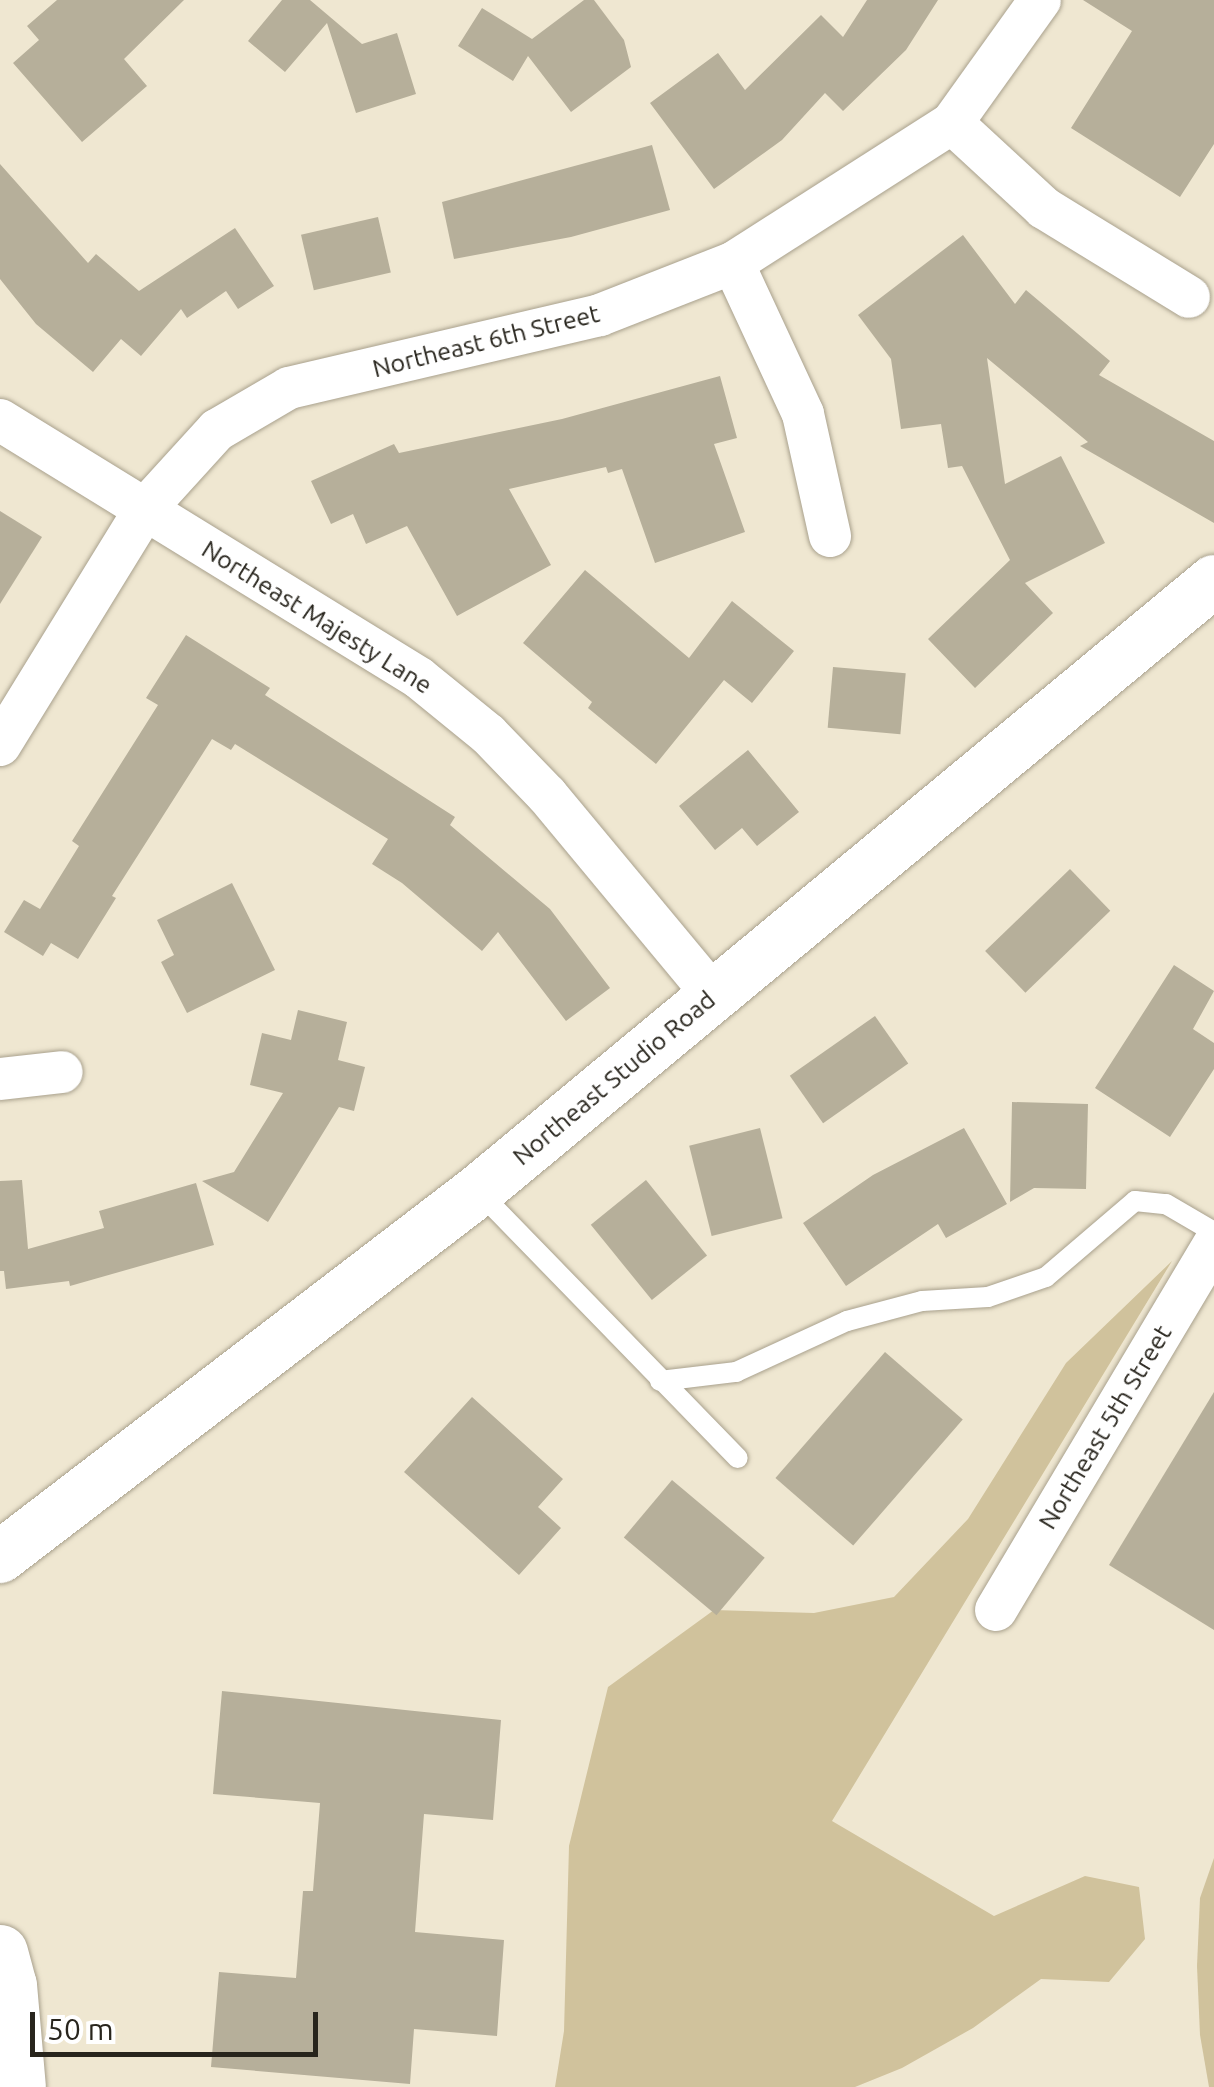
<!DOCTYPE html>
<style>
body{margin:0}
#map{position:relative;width:1214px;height:2087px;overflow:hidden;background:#efe7d1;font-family:Ubuntu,sans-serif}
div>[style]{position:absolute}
.green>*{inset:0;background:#d0c29c}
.building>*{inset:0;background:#b6af9a;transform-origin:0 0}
.roads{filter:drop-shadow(0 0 2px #a9a18d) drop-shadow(0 0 2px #a9a18d)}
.service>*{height:20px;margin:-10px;padding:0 10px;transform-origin:10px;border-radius:10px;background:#fff}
.minor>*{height:42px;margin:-21px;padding:0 21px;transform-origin:21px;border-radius:21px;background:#fff}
.tertiary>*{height:52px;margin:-26px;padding:0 26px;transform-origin:26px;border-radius:26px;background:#fff}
.secondary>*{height:55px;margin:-27.5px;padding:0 27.5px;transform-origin:27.5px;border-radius:27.5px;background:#fff}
span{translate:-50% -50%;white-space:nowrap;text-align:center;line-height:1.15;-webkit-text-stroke:8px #fff;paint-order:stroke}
.street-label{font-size:25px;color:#28251d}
.scale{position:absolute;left:30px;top:2012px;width:288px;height:45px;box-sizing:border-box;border:5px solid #28251d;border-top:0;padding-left:12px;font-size:30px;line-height:35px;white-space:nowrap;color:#28251d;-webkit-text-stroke:8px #fff;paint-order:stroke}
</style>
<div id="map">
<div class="green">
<div style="clip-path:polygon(1172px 1261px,832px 1821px,994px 1916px,1085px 1876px,1139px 1887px,1145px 1939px,1109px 1982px,1041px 1979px,973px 2028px,902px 2068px,855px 2087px,555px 2087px,564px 2031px,569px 1846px,608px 1687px,714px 1610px,814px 1613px,894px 1597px,968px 1519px,1066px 1363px)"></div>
<div style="clip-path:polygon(1214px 1858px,1214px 2087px,1209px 2087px,1200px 2035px,1197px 1966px,1200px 1898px)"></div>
</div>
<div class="building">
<div style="clip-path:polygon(57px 0,184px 0,124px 59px,147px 86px,82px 142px,13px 63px,39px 40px,27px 26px)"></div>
<div style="clip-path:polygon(282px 0,310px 0,362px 44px,397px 33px,416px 94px,356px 113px,327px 23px,285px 72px,248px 41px)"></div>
<div style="clip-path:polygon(584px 0,594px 0,624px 40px,631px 67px,571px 112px,528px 56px,513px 81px,458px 46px,482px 8px,532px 39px)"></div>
<div style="clip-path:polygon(867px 0,938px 0,906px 50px,843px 111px,825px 93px,782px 140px,714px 189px,650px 103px,718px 53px,745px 90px,821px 15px,843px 37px)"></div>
<div style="clip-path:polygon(1083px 0,1214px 0,1214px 144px,1180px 197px,1071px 128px,1132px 31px)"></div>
<div style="clip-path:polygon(652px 145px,670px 210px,571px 237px,454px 259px,442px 202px)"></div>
<div style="clip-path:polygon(0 164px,88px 263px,96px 254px,139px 291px,235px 228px,274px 286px,238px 309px,226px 291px,187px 318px,181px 309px,141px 356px,121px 339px,93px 372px,36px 324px,0 279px)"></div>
<div style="left:378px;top:217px;width:57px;height:79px;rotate:77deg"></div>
<div style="clip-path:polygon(963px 235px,1015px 304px,1026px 290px,1110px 361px,1099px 375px,1214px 441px,1214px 523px,1080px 446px,1088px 442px,987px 358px,1005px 484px,1061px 456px,1105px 543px,1025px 583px,1053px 613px,975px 688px,928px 639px,1010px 560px,962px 466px,948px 468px,941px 424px,901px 429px,891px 359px,858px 315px)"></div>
<div style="clip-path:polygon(720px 376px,737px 438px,714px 444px,745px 532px,655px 563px,622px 469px,608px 473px,606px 467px,509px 489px,551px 565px,457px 616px,407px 526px,366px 544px,353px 514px,331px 524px,311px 481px,394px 444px,399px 453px,562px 419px)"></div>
<div style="clip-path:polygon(0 511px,42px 537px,0 604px)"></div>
<div style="clip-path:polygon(585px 570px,689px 658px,732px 601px,794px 651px,752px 703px,724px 680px,656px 764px,588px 708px,592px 702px,523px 643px)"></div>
<div style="clip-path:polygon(186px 635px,270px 688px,265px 695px,455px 817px,450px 825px,550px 909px,610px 988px,566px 1021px,498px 932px,482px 951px,402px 883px,372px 864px,388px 839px,235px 744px,231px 750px,212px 739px,112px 896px,116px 898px,78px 959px,51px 943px,43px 956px,4px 932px,24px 900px,40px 909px,79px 846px,72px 841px,158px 705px,146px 698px)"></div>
<div style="left:833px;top:667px;width:73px;height:61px;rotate:5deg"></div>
<div style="clip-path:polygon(748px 750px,799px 812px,757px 846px,742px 828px,715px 850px,679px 806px)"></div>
<div style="left:1070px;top:869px;width:58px;height:118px;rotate:46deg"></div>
<div style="clip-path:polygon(232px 883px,275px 970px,187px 1013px,161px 962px,174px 955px,157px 920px)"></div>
<div style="clip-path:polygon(1174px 965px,1214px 991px,1193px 1029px,1214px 1043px,1214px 1069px,1170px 1137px,1095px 1088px)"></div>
<div style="clip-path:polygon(298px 1010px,347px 1022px,338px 1060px,365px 1067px,354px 1111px,339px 1107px,268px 1222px,202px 1181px,234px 1172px,283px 1093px,250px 1085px,262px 1033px,291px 1040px)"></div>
<div style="left:875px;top:1016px;width:58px;height:104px;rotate:55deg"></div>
<div style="clip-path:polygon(1012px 1102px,1088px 1104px,1086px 1189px,1034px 1188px,1010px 1202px)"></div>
<div style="left:760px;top:1128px;width:93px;height:73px;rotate:76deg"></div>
<div style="clip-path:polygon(964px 1128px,1007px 1204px,946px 1238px,938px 1224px,846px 1286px,803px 1223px,873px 1175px)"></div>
<div style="clip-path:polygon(22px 1180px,28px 1249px,104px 1228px,99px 1211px,196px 1183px,214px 1245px,70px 1286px,69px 1281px,6px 1289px,4px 1271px,0 1271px,0 1181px)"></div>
<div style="left:646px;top:1180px;width:97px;height:71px;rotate:51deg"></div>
<div style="left:885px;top:1352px;width:103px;height:167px;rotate:41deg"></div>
<div style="clip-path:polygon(1214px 1392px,1214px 1630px,1109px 1565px)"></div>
<div style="clip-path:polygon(472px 1397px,563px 1479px,538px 1507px,561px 1528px,519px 1575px,404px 1472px)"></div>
<div style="left:672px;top:1480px;width:121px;height:75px;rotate:40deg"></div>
<div style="clip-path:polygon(222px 1691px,501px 1720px,493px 1820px,424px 1814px,415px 1932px,504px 1940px,497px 2036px,414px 2029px,410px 2084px,211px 2067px,219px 1972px,296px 1978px,303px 1891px,313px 1891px,320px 1803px,213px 1794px)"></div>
</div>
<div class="roads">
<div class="service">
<div style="left:479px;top:1192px;width:371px;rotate:45.8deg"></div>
<div style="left:660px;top:1381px;width:77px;rotate:-6.8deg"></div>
<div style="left:736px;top:1372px;width:122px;rotate:-24.7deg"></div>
<div style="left:847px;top:1321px;width:78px;rotate:-14.9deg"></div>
<div style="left:922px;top:1301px;width:66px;rotate:-3.5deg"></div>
<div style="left:988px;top:1297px;width:61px;rotate:-19deg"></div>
<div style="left:1046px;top:1277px;width:117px;rotate:-40.5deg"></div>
<div style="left:1135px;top:1201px;width:31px;rotate:6deg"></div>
<div style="left:1166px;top:1204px;width:56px;rotate:30.3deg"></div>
</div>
<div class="minor">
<div style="left:952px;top:123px;width:125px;rotate:42.7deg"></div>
<div style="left:1044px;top:208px;width:170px;rotate:31.5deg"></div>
<div style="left:733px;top:263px;width:166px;rotate:65.1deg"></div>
<div style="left:803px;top:414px;width:125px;rotate:77.5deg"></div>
<div style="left:0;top:420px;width:492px;rotate:31.6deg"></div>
<div style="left:419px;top:678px;width:89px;rotate:39.1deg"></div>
<div style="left:488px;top:734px;width:85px;rotate:46deg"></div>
<div style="left:547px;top:795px;width:260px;rotate:50.3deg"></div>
<div style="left:0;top:745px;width:277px;rotate:-58.4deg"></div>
<div style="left:145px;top:509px;width:107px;rotate:-47.7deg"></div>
<div style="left:217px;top:430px;width:83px;rotate:-30.3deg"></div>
<div style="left:289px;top:388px;width:319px;rotate:-13.2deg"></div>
<div style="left:600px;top:315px;width:143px;rotate:-21.4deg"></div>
<div style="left:733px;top:263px;width:260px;rotate:-32.6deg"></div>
<div style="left:952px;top:123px;width:151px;rotate:-54.4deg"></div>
<div style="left:0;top:1079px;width:62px;rotate:-6.4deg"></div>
<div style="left:996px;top:1610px;width:426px;rotate:-59.2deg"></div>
</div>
<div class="tertiary">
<div style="left:0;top:1557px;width:602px;rotate:-37.44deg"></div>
<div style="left:478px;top:1191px;width:956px;rotate:-39.65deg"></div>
</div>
<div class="secondary">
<div style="left:0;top:1952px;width:34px;rotate:75deg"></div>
<div style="left:9px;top:1985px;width:102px;rotate:85deg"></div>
</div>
</div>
<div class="street-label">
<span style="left:486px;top:341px;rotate:-14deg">Northeast 6th Street</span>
<span style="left:317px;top:617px;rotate:32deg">Northeast Majesty Lane</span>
<span style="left:614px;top:1078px;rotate:-40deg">Northeast Studio Road</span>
<span style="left:1105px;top:1427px;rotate:-59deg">Northeast 5th Street</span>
</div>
<div class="scale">50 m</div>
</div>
